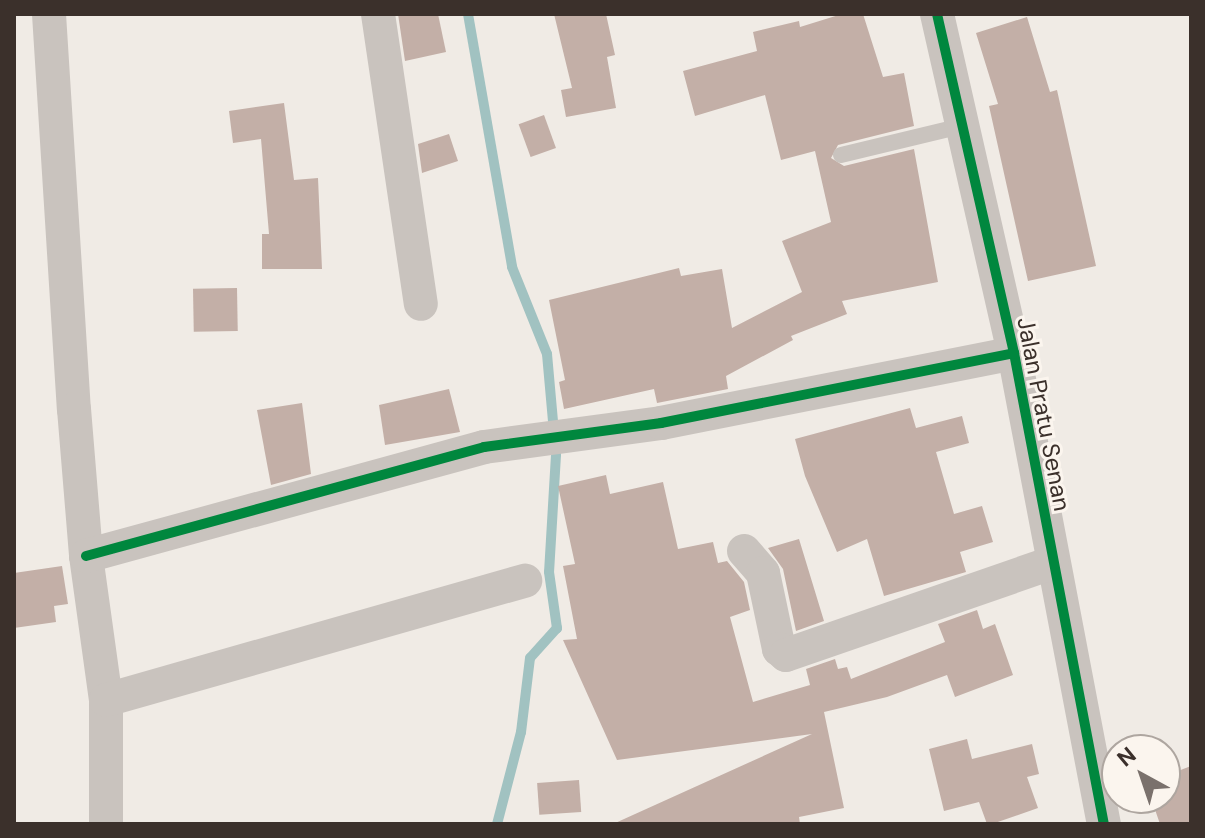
<!DOCTYPE html>
<style>
body{margin:0}
#map{position:relative;width:1205px;height:838px;overflow:hidden;background:#f0ebe5;font-family:"DM Sans",sans-serif}
div>[style]{position:absolute}
.stream>*{height:10px;margin:-5px;padding:0 5px;transform-origin:5px;border-radius:5px;background:#a1c2c1}
.building>*{inset:0;background:#c3afa7;transform-origin:0 0}
.lane>*{height:16px;margin:-8px;padding:0 8px;transform-origin:8px;border-radius:8px;background:#c9c3be}
.street>*{height:34px;margin:-17px;padding:0 17px;transform-origin:17px;border-radius:17px;background:#c9c3be}
.cycleway>*{height:10px;margin:-5px;padding:0 5px;transform-origin:5px;border-radius:5px;background:#00873e}
span{translate:-50% -50%;white-space:nowrap;text-align:center;line-height:1.15;-webkit-text-stroke:6px #fbf5ee;paint-order:stroke}
.street-label{font-size:24px;color:#3b302b}
.frame{position:absolute;inset:0;border:16px solid #3b302b;pointer-events:none}
.north{position:absolute;left:1101px;top:734px;width:80px;height:80px;box-sizing:border-box;background:#fbf5ee;border:2px solid #aea6a0;border-radius:50%;rotate:320deg;font-size:22px;font-weight:700;line-height:32px;text-align:center;color:#3b302b}
.north::after{content:'';display:block;margin:auto;width:28px;height:36px;background:#7a716c;clip-path:polygon(50% 0,100% 100%,50% 72%,0 100%)}
</style>
<div id="map">
<div class="stream">
<div style="left:468px;top:14px;width:257px;rotate:80.1deg"></div>
<div style="left:512px;top:267px;width:94px;rotate:68.1deg"></div>
<div style="left:547px;top:354px;width:101px;rotate:84.9deg"></div>
<div style="left:556px;top:455px;width:117px;rotate:93.4deg"></div>
<div style="left:549px;top:572px;width:57px;rotate:81.9deg"></div>
<div style="left:557px;top:628px;width:40px;rotate:132deg"></div>
<div style="left:530px;top:658px;width:75px;rotate:96.9deg"></div>
<div style="left:521px;top:732px;width:95px;rotate:104.6deg"></div>
</div>
<div class="building">
<div style="clip-path:polygon(398px 14px,438px 14px,446px 52px,405px 61px)"></div>
<div style="clip-path:polygon(554px 14px,606px 14px,615px 55px,607px 57px,616px 108px,566px 117px,561px 90px,572px 88px)"></div>
<div style="clip-path:polygon(842px 14px,863px 14px,883px 77px,904px 73px,914px 126px,838px 145px,831px 158px,844px 166px,914px 149px,938px 282px,842px 301px,847px 314px,791px 336px,793px 340px,726px 376px,728px 389px,657px 403px,654px 389px,564px 409px,559px 382px,565px 380px,549px 300px,679px 268px,681px 276px,722px 269px,732px 328px,802px 292px,782px 241px,831px 222px,815px 151px,781px 160px,765px 95px,695px 116px,683px 71px,757px 51px,753px 32px,799px 21px,800px 27px)"></div>
<div style="clip-path:polygon(1027px 17px,1050px 92px,1057px 90px,1096px 266px,1028px 281px,989px 106px,998px 104px,976px 33px)"></div>
<div style="clip-path:polygon(284px 103px,294px 180px,318px 178px,322px 269px,262px 269px,262px 234px,269px 234px,261px 139px,233px 143px,229px 111px)"></div>
<div style="left:544px;top:115px;width:35px;height:27px;rotate:70deg"></div>
<div style="clip-path:polygon(449px 134px,458px 161px,422px 173px,418px 144px)"></div>
<div style="left:237px;top:288px;width:43px;height:44px;rotate:89deg"></div>
<div style="clip-path:polygon(449px 389px,460px 432px,385px 445px,379px 405px)"></div>
<div style="clip-path:polygon(302px 403px,311px 474px,271px 485px,257px 410px)"></div>
<div style="clip-path:polygon(910px 408px,916px 428px,962px 416px,969px 443px,936px 452px,954px 514px,982px 506px,993px 542px,960px 552px,966px 572px,884px 596px,867px 539px,837px 552px,805px 476px,795px 439px)"></div>
<div style="clip-path:polygon(606px 475px,610px 494px,663px 482px,678px 549px,713px 542px,718px 563px,727px 561px,744px 582px,750px 610px,730px 617px,753px 702px,810px 685px,806px 669px,835px 659px,838px 669px,847px 667px,851px 679px,945px 642px,938px 624px,977px 610px,983px 629px,995px 624px,1013px 675px,955px 697px,947px 675px,887px 697px,824px 712px,844px 808px,799px 817px,800px 824px,613px 824px,812px 734px,617px 760px,563px 640px,577px 639px,563px 566px,575px 564px,558px 486px)"></div>
<div style="clip-path:polygon(799px 539px,824px 621px,796px 631px,783px 569px,768px 548px)"></div>
<div style="clip-path:polygon(62px 566px,68px 604px,54px 606px,56px 622px,14px 628px,14px 573px)"></div>
<div style="clip-path:polygon(967px 739px,972px 759px,1032px 744px,1039px 774px,1027px 777px,1038px 808px,992px 824px,987px 824px,979px 802px,944px 811px,929px 749px)"></div>
<div style="clip-path:polygon(1191px 766px,1191px 824px,1160px 824px,1151px 798px,1165px 798px,1165px 776px)"></div>
<div style="left:579px;top:780px;width:32px;height:42px;rotate:86deg"></div>
</div>
<div class="lane">
<div style="left:841px;top:155px;width:124px;rotate:-13.5deg"></div>
</div>
<div class="street">
<div style="left:49px;top:14px;width:396px;rotate:86.4deg"></div>
<div style="left:74px;top:409px;width:147px;rotate:85.3deg"></div>
<div style="left:86px;top:556px;width:145px;rotate:82.1deg"></div>
<div style="left:106px;top:700px;width:124px;rotate:90deg"></div>
<div style="left:378px;top:14px;width:293px;rotate:81.6deg"></div>
<div style="left:937px;top:14px;width:348px;rotate:77.2deg"></div>
<div style="left:1014px;top:353px;width:480px;rotate:79.2deg"></div>
<div style="left:744px;top:551px;width:29px;rotate:49deg"></div>
<div style="left:763px;top:573px;width:78px;rotate:78.1deg"></div>
<div style="left:779px;top:649px;width:9px;rotate:41deg"></div>
<div style="left:786px;top:655px;width:281px;rotate:-19.1deg"></div>
<div style="left:86px;top:556px;width:413px;rotate:-15.3deg"></div>
<div style="left:484px;top:447px;width:179px;rotate:-7.7deg"></div>
<div style="left:661px;top:423px;width:360px;rotate:-11.2deg"></div>
<div style="left:106px;top:700px;width:436px;rotate:-15.9deg"></div>
</div>
<div class="cycleway">
<div style="left:937px;top:14px;width:348px;rotate:77.2deg"></div>
<div style="left:1014px;top:353px;width:480px;rotate:79.2deg"></div>
<div style="left:86px;top:556px;width:413px;rotate:-15.3deg"></div>
<div style="left:484px;top:447px;width:179px;rotate:-7.7deg"></div>
<div style="left:661px;top:423px;width:360px;rotate:-11.2deg"></div>
</div>
<div class="street-label">
<span style="left:1044px;top:414px;rotate:79deg">Jalan Pratu Senan</span>
</div>
<div class="frame"></div>
<div class="north">N</div>
</div>
